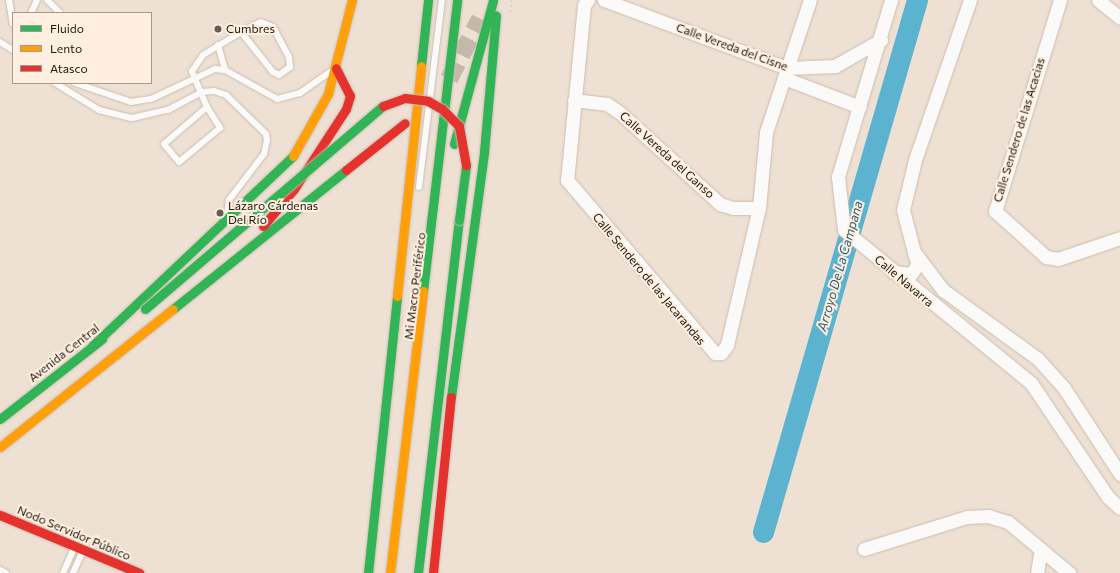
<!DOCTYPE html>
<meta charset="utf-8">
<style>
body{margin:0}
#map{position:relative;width:1120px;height:573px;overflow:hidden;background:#eee0d3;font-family:Commissioner,sans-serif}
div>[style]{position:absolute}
.river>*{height:21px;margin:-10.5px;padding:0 10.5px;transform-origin:10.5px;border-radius:10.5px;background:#5cb3d0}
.secondary-tunnel>*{height:18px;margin-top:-9px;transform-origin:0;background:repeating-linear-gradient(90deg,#c5b8ab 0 18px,transparent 0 27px)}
.path>*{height:2px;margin-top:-1px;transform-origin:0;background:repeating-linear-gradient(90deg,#d8d3d0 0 2px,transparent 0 5px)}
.roads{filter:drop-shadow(0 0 1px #c9beb3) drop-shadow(0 0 1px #c9beb3)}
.lane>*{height:6px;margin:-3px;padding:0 3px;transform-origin:3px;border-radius:3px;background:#fcfaf8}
.street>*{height:13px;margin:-6.5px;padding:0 6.5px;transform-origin:6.5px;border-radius:6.5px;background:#fcfaf8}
.fast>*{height:9px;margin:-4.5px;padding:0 4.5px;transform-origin:4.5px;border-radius:4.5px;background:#30b455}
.slow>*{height:9px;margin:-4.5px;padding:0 4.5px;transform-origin:4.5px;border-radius:4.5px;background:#ff9f0a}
.jam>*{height:9px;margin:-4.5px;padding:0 4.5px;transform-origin:4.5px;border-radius:4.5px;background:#e5322d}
.bridges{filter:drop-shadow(0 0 1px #c9beb3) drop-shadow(0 0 1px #c9beb3)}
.fast-bridge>*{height:9px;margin:-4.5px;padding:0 4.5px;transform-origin:4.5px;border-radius:4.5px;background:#30b455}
.jam-bridge>*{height:9px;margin:-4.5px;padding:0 4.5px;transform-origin:4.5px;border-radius:4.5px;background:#e5322d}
.dots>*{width:11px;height:11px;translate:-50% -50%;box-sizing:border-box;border:2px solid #ffefe0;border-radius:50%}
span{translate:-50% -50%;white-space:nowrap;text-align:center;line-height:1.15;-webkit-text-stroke:4px #ffefe0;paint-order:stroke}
.poi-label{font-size:12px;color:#1f160d}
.left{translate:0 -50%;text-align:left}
.street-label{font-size:12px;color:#1f160d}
.water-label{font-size:13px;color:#2e5d71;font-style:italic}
.legend{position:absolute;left:12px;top:12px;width:140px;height:72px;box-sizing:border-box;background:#ffefe0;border:1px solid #a5988c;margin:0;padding:5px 7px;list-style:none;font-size:12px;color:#1f160d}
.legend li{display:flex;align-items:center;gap:8px;height:20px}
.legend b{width:20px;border:1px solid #a5988c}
</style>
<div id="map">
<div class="river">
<div style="left:763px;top:532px;width:554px;rotate:-73.86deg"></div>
</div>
<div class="secondary-tunnel">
<div style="left:449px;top:79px;width:68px;rotate:-62.7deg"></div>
</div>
<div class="path">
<div style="left:510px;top:12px;width:12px;rotate:-81deg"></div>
</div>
<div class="roads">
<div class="lane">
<div style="left:9px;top:0;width:24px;rotate:81deg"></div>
<div style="left:47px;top:0;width:18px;rotate:45deg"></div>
<div style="left:31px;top:13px;width:14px;rotate:-65deg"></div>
<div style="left:0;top:42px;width:15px;rotate:32deg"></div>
<div style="left:218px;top:45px;width:26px;rotate:74deg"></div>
<div style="left:55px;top:83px;width:52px;rotate:31.5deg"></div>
<div style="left:99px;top:110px;width:34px;rotate:14deg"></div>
<div style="left:132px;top:118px;width:37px;rotate:-13deg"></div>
<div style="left:168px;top:110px;width:38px;rotate:-28deg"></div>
<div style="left:202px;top:92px;width:12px;rotate:-5deg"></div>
<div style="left:214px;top:91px;width:13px;rotate:18deg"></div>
<div style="left:226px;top:95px;width:56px;rotate:44.3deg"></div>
<div style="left:266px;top:134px;width:6px;rotate:81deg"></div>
<div style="left:267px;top:140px;width:14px;rotate:102deg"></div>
<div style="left:264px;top:154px;width:58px;rotate:127.3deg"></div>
<div style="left:229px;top:200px;width:15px;rotate:98deg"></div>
<div style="left:75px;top:83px;width:59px;rotate:18.7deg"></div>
<div style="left:131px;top:102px;width:20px;rotate:-9deg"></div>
<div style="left:151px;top:99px;width:71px;rotate:-25.1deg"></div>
<div style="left:215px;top:69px;width:10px;rotate:6deg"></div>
<div style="left:225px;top:70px;width:60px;rotate:29.1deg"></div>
<div style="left:277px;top:99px;width:24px;rotate:-15deg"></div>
<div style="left:300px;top:93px;width:37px;rotate:-35deg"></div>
<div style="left:207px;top:107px;width:25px;rotate:58deg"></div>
<div style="left:220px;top:128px;width:53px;rotate:140.3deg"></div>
<div style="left:179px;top:162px;width:23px;rotate:-130deg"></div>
<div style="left:164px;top:144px;width:57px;rotate:-40.7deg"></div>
<div style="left:207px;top:107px;width:39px;rotate:-113deg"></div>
<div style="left:192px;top:71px;width:19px;rotate:-55deg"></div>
<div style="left:203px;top:55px;width:44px;rotate:-31.2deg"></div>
<div style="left:241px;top:32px;width:22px;rotate:-27deg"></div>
<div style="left:261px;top:22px;width:13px;rotate:23deg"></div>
<div style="left:273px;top:27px;width:34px;rotate:62deg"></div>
<div style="left:289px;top:57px;width:10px;rotate:84deg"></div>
<div style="left:290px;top:67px;width:14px;rotate:144deg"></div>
<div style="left:279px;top:75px;width:7px;rotate:-153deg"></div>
<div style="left:273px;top:72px;width:51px;rotate:-128.7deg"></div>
<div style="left:419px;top:187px;width:188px;rotate:-83deg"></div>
<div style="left:0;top:570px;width:7px;rotate:27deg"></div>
<div style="left:63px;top:573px;width:27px;rotate:-66deg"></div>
<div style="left:73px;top:573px;width:24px;rotate:-66deg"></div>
</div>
<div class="street">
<div style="left:588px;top:0;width:6px;rotate:129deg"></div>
<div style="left:584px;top:5px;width:176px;rotate:95.5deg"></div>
<div style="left:567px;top:180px;width:228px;rotate:49.5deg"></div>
<div style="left:715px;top:353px;width:6px"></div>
<div style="left:721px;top:353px;width:10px;rotate:-53deg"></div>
<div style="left:727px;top:345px;width:141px;rotate:-76.9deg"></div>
<div style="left:759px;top:208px;width:76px;rotate:-84.7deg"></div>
<div style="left:766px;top:132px;width:139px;rotate:-71.6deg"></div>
<div style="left:604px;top:0;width:195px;rotate:20.4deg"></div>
<div style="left:787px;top:68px;width:48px;rotate:-2.4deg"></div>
<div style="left:835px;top:66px;width:53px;rotate:-29.5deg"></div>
<div style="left:891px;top:0;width:185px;rotate:106.7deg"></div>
<div style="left:838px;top:177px;width:53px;rotate:83.5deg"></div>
<div style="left:844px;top:230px;width:242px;rotate:39.3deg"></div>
<div style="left:1031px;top:383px;width:138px;rotate:56deg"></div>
<div style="left:1108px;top:497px;width:16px;rotate:43deg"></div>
<div style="left:970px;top:0;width:169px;rotate:109deg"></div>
<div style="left:915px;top:160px;width:51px;rotate:103.5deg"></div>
<div style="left:903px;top:210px;width:43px;rotate:75.3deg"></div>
<div style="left:914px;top:252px;width:48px;rotate:52.7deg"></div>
<div style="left:943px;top:290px;width:117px;rotate:36deg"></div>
<div style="left:1038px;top:359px;width:39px;rotate:48deg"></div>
<div style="left:1064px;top:388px;width:103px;rotate:56.9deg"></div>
<div style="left:1060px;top:0;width:221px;rotate:107.1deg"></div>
<div style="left:995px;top:211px;width:69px;rotate:42deg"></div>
<div style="left:1046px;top:257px;width:12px;rotate:9deg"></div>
<div style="left:1058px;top:259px;width:65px;rotate:-18.7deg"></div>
<div style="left:1098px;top:0;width:28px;rotate:39deg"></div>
<div style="left:784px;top:78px;width:81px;rotate:20.9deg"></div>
<div style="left:574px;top:100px;width:33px;rotate:7deg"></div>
<div style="left:607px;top:104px;width:14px;rotate:34deg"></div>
<div style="left:619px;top:112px;width:137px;rotate:42.3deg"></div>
<div style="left:720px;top:204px;width:14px;rotate:17deg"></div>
<div style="left:733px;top:208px;width:26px"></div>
<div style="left:893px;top:272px;width:18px;rotate:6deg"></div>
<div style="left:911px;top:274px;width:12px;rotate:-55deg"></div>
<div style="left:918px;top:264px;width:12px;rotate:-110deg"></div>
<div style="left:864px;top:549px;width:108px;rotate:-17.3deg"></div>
<div style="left:967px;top:517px;width:21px;rotate:-3deg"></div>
<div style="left:988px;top:516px;width:21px;rotate:17deg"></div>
<div style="left:1008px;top:522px;width:80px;rotate:39.9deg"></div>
<div style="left:1037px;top:573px;width:24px;rotate:-81deg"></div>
</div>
<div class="fast">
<div style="left:421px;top:66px;width:66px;rotate:-83.9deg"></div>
<div style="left:454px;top:144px;width:149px;rotate:-74.8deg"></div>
<div style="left:423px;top:291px;width:293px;rotate:-83.3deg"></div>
<div style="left:173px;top:309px;width:222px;rotate:-38.8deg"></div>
<div style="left:92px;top:346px;width:277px;rotate:-43.4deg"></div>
<div style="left:451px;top:397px;width:247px;rotate:-82.3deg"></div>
<div style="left:484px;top:152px;width:137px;rotate:-85deg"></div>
<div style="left:0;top:419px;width:130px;rotate:-38.1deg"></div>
<div style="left:368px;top:573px;width:279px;rotate:-84deg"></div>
<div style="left:418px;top:573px;width:355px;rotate:-83.4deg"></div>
</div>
<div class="slow">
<div style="left:293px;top:156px;width:71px;rotate:-60.6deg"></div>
<div style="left:328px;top:94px;width:97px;rotate:-75.7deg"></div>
<div style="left:397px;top:296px;width:231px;rotate:-84deg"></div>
<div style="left:0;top:447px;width:221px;rotate:-38.6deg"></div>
<div style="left:390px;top:573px;width:284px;rotate:-83.3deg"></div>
</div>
<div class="jam">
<div style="left:346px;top:170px;width:75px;rotate:-38.5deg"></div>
<div style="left:263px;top:226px;width:48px;rotate:-50deg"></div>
<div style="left:294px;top:189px;width:95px;rotate:-57deg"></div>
<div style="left:346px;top:109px;width:14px;rotate:-73deg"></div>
<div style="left:350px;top:96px;width:31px;rotate:-117deg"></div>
<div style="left:0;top:515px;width:151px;rotate:22.6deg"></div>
<div style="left:433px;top:573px;width:177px;rotate:-84.2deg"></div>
</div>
</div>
<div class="bridges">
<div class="fast-bridge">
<div style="left:459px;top:220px;width:55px;rotate:-82.7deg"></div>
<div style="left:145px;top:309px;width:313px;rotate:-40.5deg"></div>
</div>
<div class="jam-bridge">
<div style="left:383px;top:106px;width:23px;rotate:-20deg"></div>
<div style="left:405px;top:98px;width:23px;rotate:7deg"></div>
<div style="left:428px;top:101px;width:16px;rotate:30deg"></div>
<div style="left:442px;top:109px;width:24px;rotate:45deg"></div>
<div style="left:459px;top:126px;width:40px;rotate:80deg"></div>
</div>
</div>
<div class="dots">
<div style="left:218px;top:29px;background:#675d52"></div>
<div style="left:220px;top:213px;background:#675d52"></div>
</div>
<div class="poi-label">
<span class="left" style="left:226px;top:29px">Cumbres</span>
<span class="left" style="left:228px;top:213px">Lázaro Cárdenas<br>Del Río</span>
</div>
<div class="street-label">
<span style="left:732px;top:47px;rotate:20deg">Calle Vereda del Cisne</span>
<span style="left:1019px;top:130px;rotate:-73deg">Calle Sendero de las Acacias</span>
<span style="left:667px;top:155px;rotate:42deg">Calle Vereda del Ganso</span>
<span style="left:649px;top:279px;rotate:50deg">Calle Sendero de las Jacarandas</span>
<span style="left:904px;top:281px;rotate:40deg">Calle Navarra</span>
<span style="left:415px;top:286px;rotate:-83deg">Mi Macro Periférico</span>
<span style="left:64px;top:353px;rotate:-38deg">Avenida Central</span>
<span style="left:74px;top:533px;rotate:23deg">Nodo Servidor Público</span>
</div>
<div class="water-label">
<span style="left:840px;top:266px;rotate:-74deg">Arroyo De La Campana</span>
</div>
<ul class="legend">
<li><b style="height:5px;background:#30b455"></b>Fluido</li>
<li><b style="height:5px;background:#ff9f0a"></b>Lento</li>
<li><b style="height:5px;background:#e5322d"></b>Atasco</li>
</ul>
</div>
